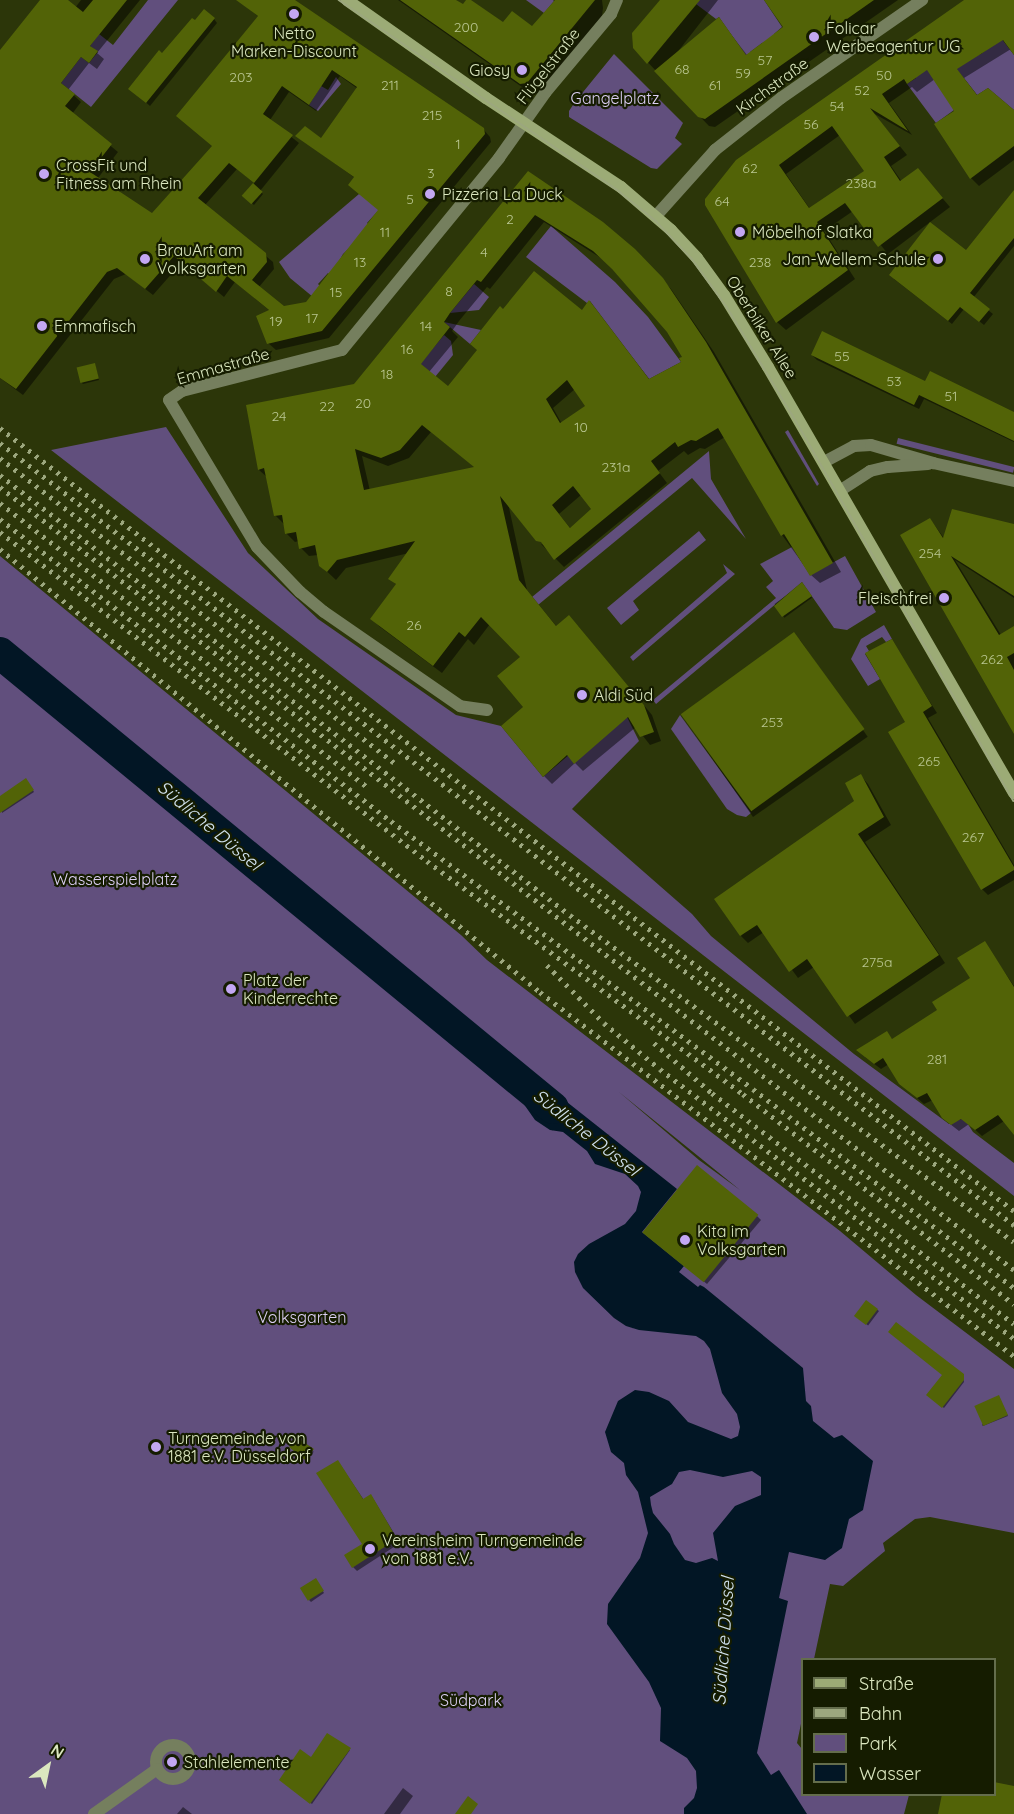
<!DOCTYPE html>
<meta charset="utf-8">
<style>
body{margin:0}
#map{position:relative;width:1014px;height:1814px;overflow:hidden;background:#2c3609;font-family:Quicksand,sans-serif}
div>[style]{position:absolute}
.green>*{inset:0;background:#614f7d;transform-origin:0 0}
.water>*{inset:0;background:#021625}
.shadow>*{inset:0;background:#0007;transform-origin:0 0}
.river>*{height:32px;margin:-16px;padding:0 16px;transform-origin:16px;border-radius:16px;background:#021625}
.building>*{inset:0;background:#526307;transform-origin:0 0}
.minor>*{height:12px;margin:-6px;padding:0 6px;transform-origin:6px;border-radius:6px;background:#757f5e}
.minor>.ring{margin:-6px;padding:0;box-sizing:content-box;background:none;border:12px solid #757f5e;border-radius:50%}
.tertiary>*{height:12px;margin:-6px;padding:0 6px;transform-origin:6px;border-radius:6px;background:#757f5e}
.secondary>*{height:12px;margin:-6px;padding:0 6px;transform-origin:6px;border-radius:6px;background:#9cab76}
.tram>*{height:1.5px;margin:-0.75px;padding:0 0.75px;transform-origin:0.75px;border-radius:0.75px;background:#9ca77e}
.rail>*{height:4.5px;margin-top:-2.25px;transform-origin:0;background:repeating-linear-gradient(90deg,#9ca77e 0 3px,transparent 0 9px)}
.dots>*{width:16px;height:16px;translate:-50% -50%;box-sizing:border-box;border:3px solid #151c00;border-radius:50%}
span{translate:-50% -50%;white-space:nowrap;text-align:center;line-height:1.15;-webkit-text-stroke:4.5px #151c00;paint-order:stroke}
.number-label{font-size:14px;color:#b9c691}
.number-label span{-webkit-text-stroke-width:0}
.poi-label{font-size:16px;color:#dbe7bf}
.left{translate:0 -50%;text-align:left}
.right{translate:-100% -50%;text-align:right}
.street-label{font-size:16px;color:#dbe7bf}
.park-label{font-size:16px;color:#ddd0f5}
.water-label{font-size:18px;color:#d2e3f0;font-style:italic}
.legend{position:absolute;left:801px;top:1658px;width:195px;height:138px;box-sizing:border-box;background:#151c00;border:2px solid #646d4c;margin:0;padding:8px 10px;list-style:none;font-size:18px;color:#dbe7bf}
.legend li{display:flex;align-items:center;gap:12px;height:30px}
.legend b{width:30px;border:2px solid #646d4c}
.north{position:absolute;left:18px;top:1736px;width:60px;height:60px;-webkit-text-stroke:4px #151c00;paint-order:stroke;rotate:33deg;font-size:16px;font-weight:700;line-height:24px;text-align:center;color:#dbe7bf}
.north::after{content:'';display:block;margin:auto;width:21px;height:27px;background:#dbe7bf;clip-path:polygon(50% 0,100% 100%,50% 72%,0 100%)}
</style>
<div id="map">
<div class="green">
<div style="clip-path:polygon(148px 0,178px 0,91px 107px,61px 83px,81px 57px,89px 63px,98px 52px,90px 46px,99px 34px,113px 45px)"></div>
<div style="clip-path:polygon(526px 0,553px 0,554px 1px,544px 13px)"></div>
<div style="clip-path:polygon(699px 0,764px 0,782px 27px,774px 34px,776px 37px,762px 43px,750px 52px,751px 54px,747px 57px,719px 17px,716px 19px,696px 4px)"></div>
<div style="clip-path:polygon(1001px 38px,1014px 55px,1014px 110px,988px 88px,977px 95px,955px 67px,954px 110px,936px 123px,907px 84px,916px 78px,913px 74px,981px 54px)"></div>
<div style="clip-path:polygon(614px 54px,683px 123px,675px 138px,682px 144px,657px 169px,651px 168px,569px 117px,569px 111px,575px 102px,580px 107px,585px 102px,579px 97px)"></div>
<div style="clip-path:polygon(336px 77px,341px 84px,318px 111px,309px 105px,321px 86px,328px 90px)"></div>
<div style="clip-path:polygon(359px 194px,386px 202px,367px 223px,371px 227px,343px 254px,331px 276px,328px 273px,318px 284px,321px 287px,313px 297px,290px 278px,279px 262px)"></div>
<div style="clip-path:polygon(551px 226px,615px 282px,648px 317px,681px 362px,649px 379px,590px 301px,587px 303px,526px 257px)"></div>
<div style="clip-path:polygon(474px 284px,489px 297px,479px 310px,450px 313px)"></div>
<div style="clip-path:polygon(444px 322px,481px 330px,470px 344px)"></div>
<div style="clip-path:polygon(444px 335px,451px 341px,453px 355px,426px 388px,392px 398px)"></div>
<div style="clip-path:polygon(166px 427px,248px 553px,318px 619px,456px 715px,501px 726px,543px 777px,623px 709px,639px 741px,572px 809px,692px 914px,711px 936px,854px 1054px,949px 1124px,964px 1118px,973px 1132px,1014px 1163px,1014px 1196px,51px 450px)"></div>
<div style="clip-path:polygon(788px 430px,819px 484px,817px 486px,785px 432px)"></div>
<div style="left:898px;top:438px;width:120px;height:6px;rotate:14deg"></div>
<div style="clip-path:polygon(709px 451px,711px 479px,746px 539px,692px 478px,538px 605px,532px 597px)"></div>
<div style="clip-path:polygon(699px 531px,706px 540px,633px 601px,639px 610px,621px 625px,607px 608px)"></div>
<div style="clip-path:polygon(792px 547px,810px 575px,845px 556px,876px 612px,847px 630px,834px 628px,802px 582px,656px 704px,653px 700px,776px 598px,766px 587px,773px 581px,760px 564px)"></div>
<div style="clip-path:polygon(evenodd,0 556px,461px 935px,487px 960px,840px 1231px,916px 1295px,1014px 1369px,1014px 1533px,930px 1517px,915px 1519px,883px 1543px,885px 1551px,843px 1586px,830px 1584px,814px 1659px,802px 1660px,802px 1719px,797px 1743px,802px 1749px,802px 1794px,909px 1795px,904px 1814px,0 1814px,0 556px,619px 1092px,740px 1190px,699px 1160px,619px 1092px)"></div>
<div style="clip-path:polygon(723px 564px,735px 574px,633px 661px,630px 657px,727px 573px)"></div>
<div style="clip-path:polygon(884px 625px,892px 639px,886px 642px,882px 637px,866px 646px,869px 651px,865px 654px,880px 679px,868px 686px,851px 659px,861px 639px)"></div>
<div style="clip-path:polygon(680px 715px,751px 813px,746px 817px,737px 815px,727px 809px,671px 729px)"></div>
</div>
<div class="water">
<div style="clip-path:polygon(evenodd,529px 1072px,677px 1189px,642px 1232px,684px 1266px,679px 1272px,698px 1287px,700px 1285px,704px 1287px,803px 1368px,806px 1401px,811px 1406px,813px 1421px,834px 1438px,842px 1435px,873px 1461px,863px 1510px,849px 1519px,842px 1548px,825px 1560px,789px 1552px,779px 1598px,788px 1601px,757px 1753px,771px 1775px,779px 1770px,807px 1814px,684px 1814px,684px 1808px,694px 1798px,697px 1788px,696px 1771px,687px 1758px,660px 1741px,661px 1708px,649px 1682px,607px 1624px,608px 1604px,640px 1558px,648px 1533px,638px 1492px,626px 1475px,624px 1463px,611px 1452px,605px 1432px,618px 1401px,635px 1390px,649px 1392px,669px 1401px,688px 1422px,731px 1439px,738px 1436px,740px 1427px,737px 1414px,722px 1393px,710px 1349px,704px 1341px,696px 1336px,639px 1330px,626px 1326px,614px 1318px,583px 1288px,575px 1272px,574px 1262px,578px 1254px,589px 1244px,625px 1224px,636px 1211px,641px 1192px,638px 1186px,625px 1174px,595px 1164px,587px 1151px,563px 1132px,550px 1130px,535px 1120px,514px 1090px,529px 1072px,690px 1470px,723px 1477px,752px 1471px,761px 1477px,761px 1495px,735px 1506px,713px 1533px,718px 1561px,712px 1558px,696px 1563px,685px 1560px,674px 1544px,670px 1534px,653px 1513px,651px 1505px,650px 1497px,672px 1484px,679px 1472px,690px 1470px)"></div>
</div>
<div class="shadow">
<div style="clip-path:polygon(evenodd,42px 0,65px 0,75px 8px,81px 0,140px 0,97px 53px,104px 59px,97px 69px,89px 63px,68px 90px,81px 102px,72px 114px,118px 152px,98px 178px,152px 215px,214px 147px,259px 17px,238px 0,293px 0,483px 129px,490px 137px,491px 142px,329px 338px,276px 350px,268px 343px,270px 311px,235px 282px,224px 297px,182px 262px,153px 295px,126px 274px,114px 279px,23px 395px,0 378px,0 52px,42px 0,340px 76px,358px 89px,322px 140px,297px 136px,355px 178px,380px 210px,307px 303px,283px 307px,259px 287px,274px 269px,273px 262px,205px 205px,237px 169px,254px 183px,244px 196px,254px 205px,263px 194px,260px 191px,299px 143px,270px 120px,289px 92px,316px 111px,340px 76px)"></div>
<div style="clip-path:polygon(398px 0,453px 0,463px 6px,469px 0,504px 24px,533px 28px,557px 0,602px 0,603px 8px,602px 16px,539px 93px,532px 94px)"></div>
<div style="clip-path:polygon(661px 0,718px 0,676px 54px,719px 19px,747px 55px,785px 28px,765px 0,898px 0,715px 127px,709px 126px,634px 48px)"></div>
<div style="clip-path:polygon(evenodd,967px 0,1014px 0,1014px 53px,1011px 49px,964px 78px,978px 96px,1014px 113px,1014px 160px,979px 186px,971px 178px,957px 111px,935px 79px,917px 92px,912px 87px,889px 103px,912px 135px,873px 113px,907px 155px,891px 166px,902px 182px,918px 170px,950px 207px,888px 254px,853px 211px,824px 231px,855px 279px,786px 330px,777px 322px,706px 204px,967px 0,840px 135px,866px 172px,810px 209px,786px 174px,840px 135px)"></div>
<div style="clip-path:polygon(214px 19px,217px 23px,150px 106px,134px 92px,163px 55px,195px 22px)"></div>
<div style="clip-path:polygon(evenodd,528px 173px,634px 250px,671px 289px,714px 352px,841px 572px,820px 583px,811px 575px,782px 535px,725px 437px,705px 449px,700px 448px,688px 455px,684px 451px,658px 471px,667px 483px,564px 567px,541px 544px,548px 546px,508px 503px,527px 590px,557px 627px,578px 626px,652px 715px,661px 741px,650px 745px,636px 727px,583px 771px,575px 763px,552px 784px,544px 776px,525px 707px,522px 657px,490px 624px,474px 645px,468px 639px,442px 673px,380px 627px,372px 619px,397px 585px,390px 579px,409px 553px,346px 568px,336px 580px,320px 565px,318px 555px,309px 556px,301px 548px,299px 541px,295px 542px,286px 533px,284px 524px,275px 515px,268px 478px,259px 470px,248px 407px,355px 385px,528px 173px,544px 222px,604px 260px,669px 331px,684px 358px,683px 363px,650px 380px,589px 302px,582px 312px,503px 311px,479px 351px,448px 388px,429px 372px,458px 337px,452px 331px,459px 321px,487px 287px,490px 289px,544px 222px,528px 173px,575px 389px,587px 406px,562px 424px,553px 408px,575px 389px,528px 173px,431px 432px,476px 468px,370px 491px,362px 456px,388px 466px,409px 458px,431px 432px,528px 173px,581px 495px,593px 509px,571px 529px,559px 514px,581px 495px)"></div>
<div style="clip-path:polygon(1014px 192px,1014px 246px,973px 298px,993px 314px,984px 325px,964px 309px,952px 324px,894px 279px,966px 252px)"></div>
<div style="clip-path:polygon(812px 355px,926px 383px,1014px 413px,1014px 442px,924px 399px,919px 409px,817px 360px)"></div>
<div style="clip-path:polygon(95px 364px,99px 380px,83px 384px,81px 382px)"></div>
<div style="clip-path:polygon(930px 519px,944px 538px,1014px 526px,1014px 598px,955px 560px,1001px 635px,1014px 628px,1014px 731px)"></div>
<div style="left:802px;top:584px;width:17px;height:34px;rotate:54deg"></div>
<div style="left:800px;top:640px;width:118px;height:140px;rotate:55deg"></div>
<div style="clip-path:polygon(891px 641px,937px 713px,928px 718px,1014px 865px,1014px 880px,988px 895px,982px 889px,907px 723px)"></div>
<div style="clip-path:polygon(861px 776px,868px 784px,891px 825px,865px 842px,945px 963px,855px 1024px,814px 967px,798px 978px,764px 932px,748px 943px,741px 936px,856px 801px)"></div>
<div style="clip-path:polygon(27px 781px,34px 792px,2px 813px,0 797px)"></div>
<div style="clip-path:polygon(984px 942px,1014px 986px,1014px 1133px,1004px 1121px,982px 1136px,969px 1124px,959px 1131px,950px 1124px,933px 1100px,924px 1104px,908px 1090px,889px 1064px,881px 1069px,865px 1057px,886px 1033px,893px 1040px,939px 1011px,972px 979px)"></div>
<div style="clip-path:polygon(757px 1216px,761px 1220px,707px 1284px,648px 1236px)"></div>
<div style="left:867px;top:1302px;width:15px;height:18px;rotate:37deg"></div>
<div style="clip-path:polygon(963px 1375px,964px 1382px,944px 1408px,928px 1395px)"></div>
<div style="clip-path:polygon(999px 1397px,1008px 1416px,983px 1426px,982px 1425px)"></div>
<div style="left:297px;top:1439px;width:21px;height:10px;rotate:37deg"></div>
<div style="clip-path:polygon(341px 1466px,364px 1500px,371px 1496px,374px 1500px,400px 1543px,357px 1571px,353px 1567px,364px 1544px)"></div>
<div style="clip-path:polygon(317px 1581px,324px 1593px,311px 1602px,309px 1600px)"></div>
<div style="clip-path:polygon(350px 1750px,312px 1804px,281px 1780px,311px 1759px)"></div>
<div style="clip-path:polygon(403px 1788px,413px 1796px,400px 1814px,384px 1814px)"></div>
<div style="clip-path:polygon(183px 1807px,192px 1814px,177px 1814px)"></div>
</div>
<div class="river">
<div style="left:0;top:653px;width:716px;rotate:39.45deg"></div>
</div>
<div class="building">
<div style="clip-path:polygon(evenodd,40px 0,68px 0,83px 12px,93px 0,127px 0,90px 46px,98px 51px,89px 63px,81px 57px,61px 83px,75px 94px,65px 106px,112px 144px,90px 172px,152px 213px,212px 146px,176px 116px,258px 16px,236px 0,295px 0,484px 128px,485px 134px,322px 331px,267px 344px,256px 316px,269px 310px,227px 276px,216px 292px,174px 256px,145px 289px,117px 268px,107px 272px,16px 389px,0 378px,0 50px,40px 0,332px 70px,357px 87px,321px 138px,305px 126px,295px 136px,354px 177px,348px 185px,378px 210px,306px 302px,284px 306px,252px 280px,267px 262px,266px 253px,198px 198px,229px 163px,254px 183px,293px 135px,263px 114px,282px 86px,309px 105px,332px 70px)"></div>
<div style="clip-path:polygon(400px 0,456px 0,463px 4px,466px 0,471px 0,503px 22px,512px 11px,532px 26px,555px 0,595px 0,527px 83px,520px 84px)"></div>
<div style="clip-path:polygon(660px 0,700px 0,647px 64px,633px 48px,632px 33px)"></div>
<div style="clip-path:polygon(764px 0,874px 0,705px 119px,698px 117px,654px 71px,719px 17px,746px 55px,783px 27px)"></div>
<div style="clip-path:polygon(evenodd,964px 0,1014px 0,1014px 55px,1003px 40px,957px 69px,977px 95px,988px 88px,1014px 110px,1014px 146px,970px 179px,934px 124px,954px 111px,927px 70px,907px 84px,904px 79px,882px 94px,908px 131px,870px 108px,900px 146px,884px 157px,900px 181px,918px 168px,943px 198px,878px 247px,845px 203px,817px 222px,848px 270px,776px 323px,705px 205px,705px 199px,736px 160px,964px 0,832px 126px,864px 171px,809px 208px,779px 165px,832px 126px)"></div>
<div style="clip-path:polygon(204px 9px,215px 18px,146px 103px,128px 89px,159px 50px,162px 53px,192px 18px,195px 20px)"></div>
<div style="clip-path:polygon(evenodd,528px 171px,603px 222px,635px 249px,663px 278px,706px 342px,833px 563px,810px 576px,784px 534px,781px 536px,718px 428px,696px 441px,691px 440px,678px 447px,675px 442px,651px 461px,660px 473px,554px 560px,541px 542px,536px 541px,500px 496px,519px 580px,556px 626px,569px 615px,644px 705px,654px 732px,640px 737px,628px 717px,574px 764px,567px 755px,543px 777px,501px 726px,523px 707px,497px 676px,520px 657px,481px 617px,465px 637px,459px 632px,433px 666px,370px 619px,396px 584px,388px 579px,415px 541px,337px 560px,327px 572px,319px 566px,315px 545px,299px 549px,296px 532px,285px 534px,282px 515px,274px 516px,264px 468px,258px 470px,246px 405px,354px 384px,528px 171px,535px 215px,593px 251px,612px 269px,667px 332px,682px 357px,679px 358px,681px 362px,649px 379px,589px 300px,582px 310px,534px 271px,503px 309px,500px 306px,470px 344px,477px 350px,448px 386px,421px 364px,450px 327px,444px 322px,450px 313px,477px 280px,481px 282px,535px 215px,528px 171px,567px 380px,585px 406px,560px 423px,546px 399px,567px 380px,528px 171px,422px 425px,474px 467px,364px 490px,355px 449px,381px 458px,400px 450px,422px 425px,528px 171px,573px 486px,591px 509px,570px 528px,552px 505px,573px 486px)"></div>
<div style="left:253px;top:183px;width:13px;height:17px;rotate:42deg"></div>
<div style="clip-path:polygon(1014px 190px,1014px 238px,970px 293px,990px 309px,979px 322px,960px 307px,948px 321px,889px 275px,930px 222px,966px 250px)"></div>
<div style="clip-path:polygon(822px 331px,925px 381px,930px 371px,1014px 412px,1014px 441px,919px 395px,914px 405px,811px 355px)"></div>
<div style="left:95px;top:363px;width:16px;height:19px;rotate:76deg"></div>
<div style="clip-path:polygon(952px 509px,1014px 524px,1014px 596px,951px 556px,999px 635px,1014px 626px,1014px 653px,1007px 657px,1014px 670px,1014px 734px,900px 535px,930px 518px,943px 538px)"></div>
<div style="clip-path:polygon(802px 582px,812px 596px,782px 617px,774px 606px)"></div>
<div style="left:794px;top:632px;width:120px;height:140px;rotate:54deg"></div>
<div style="clip-path:polygon(892px 639px,932px 706px,923px 712px,1014px 867px,1014px 870px,981px 890px,888px 732px,905px 722px,865px 653px)"></div>
<div style="clip-path:polygon(861px 774px,884px 817px,858px 834px,939px 955px,847px 1017px,807px 959px,789px 972px,757px 925px,740px 936px,714px 899px,854px 801px,845px 783px)"></div>
<div style="clip-path:polygon(26px 778px,34px 790px,0 813px,0 796px)"></div>
<div style="clip-path:polygon(985px 941px,1014px 987px,1014px 1135px,998px 1115px,975px 1130px,961px 1119px,951px 1125px,942px 1118px,927px 1093px,917px 1098px,899px 1084px,883px 1058px,874px 1064px,856px 1050px,887px 1031px,892px 1039px,937px 1010px,932px 1002px,970px 978px,957px 958px)"></div>
<div style="left:697px;top:1165px;width:79px;height:87px;rotate:39deg"></div>
<div style="left:866px;top:1300px;width:15px;height:20px;rotate:37deg"></div>
<div style="clip-path:polygon(896px 1322px,964px 1374px,964px 1380px,942px 1408px,926px 1395px,942px 1375px,888px 1332px)"></div>
<div style="left:999px;top:1395px;width:22px;height:27px;rotate:66deg"></div>
<div style="clip-path:polygon(296px 1437px,314px 1449px,305px 1460px,289px 1447px)"></div>
<div style="clip-path:polygon(338px 1460px,363px 1499px,371px 1494px,397px 1539px,352px 1568px,344px 1555px,362px 1544px,316px 1473px)"></div>
<div style="left:316px;top:1578px;width:15px;height:19px;rotate:58deg"></div>
<div style="clip-path:polygon(327px 1733px,351px 1748px,310px 1804px,279px 1780px,300px 1749px,311px 1757px)"></div>
<div style="clip-path:polygon(994px 1782px,1014px 1786px,1014px 1814px,938px 1814px,942px 1794px,994px 1794px)"></div>
<div style="clip-path:polygon(468px 1796px,478px 1804px,471px 1814px,455px 1814px)"></div>
</div>
<div class="minor">
<div style="left:656px;top:216px;width:89px;rotate:-48.2deg"></div>
<div style="left:715px;top:150px;width:84px;rotate:-38.2deg"></div>
<div style="left:781px;top:98px;width:172px;rotate:-34.8deg"></div>
<div style="left:487px;top:710px;width:27px;rotate:-172deg"></div>
<div style="left:460px;top:706px;width:165px;rotate:-145.3deg"></div>
<div style="left:324px;top:612px;width:31px;rotate:-140deg"></div>
<div style="left:300px;top:592px;width:62px;rotate:-133.7deg"></div>
<div style="left:257px;top:547px;width:171px;rotate:-120.9deg"></div>
<div style="left:169px;top:400px;width:16px;rotate:-35deg"></div>
<div style="left:182px;top:391px;width:165px;rotate:-14.4deg"></div>
<div style="left:342px;top:350px;width:248px;rotate:-50.7deg"></div>
<div style="left:499px;top:158px;width:80px;rotate:-54.7deg"></div>
<div style="left:545px;top:93px;width:103px;rotate:-50.1deg"></div>
<div style="left:611px;top:14px;width:15px;rotate:-67deg"></div>
<div class="ring" style="left:156px;top:1745px;width:22px;height:22px"></div>
<div style="left:94px;top:1814px;width:77px;rotate:-35.5deg"></div>
</div>
<div class="tertiary">
<div style="left:824px;top:462px;width:34px;rotate:-28deg"></div>
<div style="left:854px;top:446px;width:17px;rotate:-3deg"></div>
<div style="left:871px;top:445px;width:65px;rotate:16.2deg"></div>
<div style="left:933px;top:463px;width:83px;rotate:12.5deg"></div>
<div style="left:841px;top:490px;width:35px;rotate:-33deg"></div>
<div style="left:870px;top:471px;width:18px;rotate:-13deg"></div>
<div style="left:888px;top:467px;width:40px;rotate:-4.3deg"></div>
</div>
<div class="secondary">
<div style="left:347px;top:0;width:170px;rotate:35.2deg"></div>
<div style="left:486px;top:98px;width:162px;rotate:33.4deg"></div>
<div style="left:621px;top:187px;width:66px;rotate:40.7deg"></div>
<div style="left:671px;top:230px;width:38px;rotate:47deg"></div>
<div style="left:697px;top:258px;width:46px;rotate:53.9deg"></div>
<div style="left:724px;top:295px;width:84px;rotate:58.6deg"></div>
<div style="left:768px;top:367px;width:492px;rotate:60deg"></div>
</div>
<div class="tram">
<div style="left:339px;top:0;width:340px;rotate:34.3deg"></div>
<div style="left:620px;top:192px;width:46px;rotate:38.9deg"></div>
<div style="left:656px;top:221px;width:54px;rotate:46.5deg"></div>
<div style="left:693px;top:260px;width:58px;rotate:54.1deg"></div>
<div style="left:727px;top:307px;width:139px;rotate:58.8deg"></div>
<div style="left:799px;top:426px;width:432px;rotate:60.2deg"></div>
</div>
<div class="rail">
<div style="left:0;top:428px;width:1281px;rotate:37.67deg"></div>
<div style="left:0;top:443px;width:1281px;rotate:37.64deg"></div>
<div style="left:0;top:458px;width:498px;rotate:37.7deg"></div>
<div style="left:0;top:475px;width:720px;rotate:37.67deg"></div>
<div style="left:570px;top:915px;width:551px;rotate:36.37deg"></div>
<div style="left:0;top:487px;width:1281px;rotate:37.67deg"></div>
<div style="left:0;top:503px;width:464px;rotate:37.7deg"></div>
<div style="left:0;top:519px;width:494px;rotate:37.7deg"></div>
<div style="left:391px;top:821px;width:450px;rotate:36.5deg"></div>
<div style="left:753px;top:1089px;width:328px;rotate:37.3deg"></div>
<div style="left:0;top:532px;width:539px;rotate:37.61deg"></div>
<div style="left:427px;top:861px;width:393px;rotate:36.4deg"></div>
<div style="left:743px;top:1094px;width:343px;rotate:37.8deg"></div>
<div style="left:0;top:549px;width:698px;rotate:39.36deg"></div>
<div style="left:540px;top:992px;width:598px;rotate:37.52deg"></div>
<div style="left:547px;top:965px;width:81px;rotate:45.5deg"></div>
<div style="left:604px;top:1023px;width:72px;rotate:39.4deg"></div>
<div style="left:660px;top:1069px;width:445px;rotate:37.3deg"></div>
<div style="left:654px;top:1043px;width:77px;rotate:40.8deg"></div>
<div style="left:712px;top:1093px;width:380px;rotate:37.4deg"></div>
</div>
<div class="dots">
<div style="left:294px;top:14px;background:#c3a7f2"></div>
<div style="left:814px;top:37px;background:#c3a7f2"></div>
<div style="left:522px;top:70px;background:#c3a7f2"></div>
<div style="left:44px;top:174px;background:#c3a7f2"></div>
<div style="left:430px;top:194px;background:#c3a7f2"></div>
<div style="left:740px;top:232px;background:#c3a7f2"></div>
<div style="left:145px;top:259px;background:#c3a7f2"></div>
<div style="left:938px;top:259px;background:#c3a7f2"></div>
<div style="left:42px;top:326px;background:#c3a7f2"></div>
<div style="left:944px;top:598px;background:#c3a7f2"></div>
<div style="left:582px;top:695px;background:#c3a7f2"></div>
<div style="left:231px;top:989px;background:#c3a7f2"></div>
<div style="left:685px;top:1240px;background:#c3a7f2"></div>
<div style="left:156px;top:1447px;background:#c3a7f2"></div>
<div style="left:370px;top:1549px;background:#c3a7f2"></div>
<div style="left:172px;top:1762px;background:#c3a7f2"></div>
</div>
<div class="number-label">
<span style="left:466px;top:27px">200</span>
<span style="left:765px;top:60px">57</span>
<span style="left:682px;top:69px">68</span>
<span style="left:743px;top:73px">59</span>
<span style="left:884px;top:75px">50</span>
<span style="left:241px;top:77px">203</span>
<span style="left:390px;top:85px">211</span>
<span style="left:715px;top:85px">61</span>
<span style="left:862px;top:90px">52</span>
<span style="left:837px;top:106px">54</span>
<span style="left:432px;top:115px">215</span>
<span style="left:811px;top:124px">56</span>
<span style="left:458px;top:144px">1</span>
<span style="left:750px;top:168px">62</span>
<span style="left:431px;top:173px">3</span>
<span style="left:861px;top:183px">238a</span>
<span style="left:410px;top:199px">5</span>
<span style="left:722px;top:201px">64</span>
<span style="left:510px;top:219px">2</span>
<span style="left:385px;top:232px">11</span>
<span style="left:484px;top:252px">4</span>
<span style="left:360px;top:262px">13</span>
<span style="left:760px;top:262px">238</span>
<span style="left:449px;top:291px">8</span>
<span style="left:336px;top:292px">15</span>
<span style="left:312px;top:318px">17</span>
<span style="left:276px;top:321px">19</span>
<span style="left:426px;top:326px">14</span>
<span style="left:407px;top:349px">16</span>
<span style="left:842px;top:356px">55</span>
<span style="left:387px;top:374px">18</span>
<span style="left:894px;top:381px">53</span>
<span style="left:951px;top:396px">51</span>
<span style="left:363px;top:403px">20</span>
<span style="left:327px;top:406px">22</span>
<span style="left:279px;top:416px">24</span>
<span style="left:581px;top:427px">10</span>
<span style="left:616px;top:467px">231a</span>
<span style="left:930px;top:553px">254</span>
<span style="left:414px;top:625px">26</span>
<span style="left:992px;top:659px">262</span>
<span style="left:772px;top:722px">253</span>
<span style="left:929px;top:761px">265</span>
<span style="left:973px;top:837px">267</span>
<span style="left:877px;top:962px">275a</span>
<span style="left:937px;top:1059px">281</span>
</div>
<div class="poi-label">
<span class="left" style="left:826px;top:37px">Folicar<br>Werbeagentur UG</span>
<span style="left:294px;top:42px">Netto<br>Marken-Discount</span>
<span class="right" style="left:510px;top:70px">Giosy</span>
<span class="left" style="left:56px;top:174px">CrossFit und<br>Fitness am Rhein</span>
<span class="left" style="left:442px;top:194px">Pizzeria La Duck</span>
<span class="left" style="left:752px;top:232px">Möbelhof Slatka</span>
<span class="left" style="left:157px;top:259px">BrauArt am<br>Volksgarten</span>
<span class="right" style="left:926px;top:259px">Jan-Wellem-Schule</span>
<span class="left" style="left:54px;top:326px">Emmafisch</span>
<span class="right" style="left:932px;top:598px">Fleischfrei</span>
<span class="left" style="left:594px;top:695px">Aldi Süd</span>
<span class="left" style="left:243px;top:989px">Platz der<br>Kinderrechte</span>
<span class="left" style="left:697px;top:1240px">Kita im<br>Volksgarten</span>
<span class="left" style="left:168px;top:1447px">Turngemeinde von<br>1881 e.V. Düsseldorf</span>
<span class="left" style="left:382px;top:1549px">Vereinsheim Turngemeinde<br>von 1881 e.V.</span>
<span class="left" style="left:184px;top:1762px">Stahlelemente</span>
</div>
<div class="street-label">
<span style="left:548px;top:66px;rotate:-52deg">Flügelstraße</span>
<span style="left:772px;top:86px;rotate:-36deg">Kirchstraße</span>
<span style="left:762px;top:327px;rotate:58deg">Oberbilker Allee</span>
<span style="left:223px;top:366px;rotate:-16deg">Emmastraße</span>
</div>
<div class="park-label">
<span style="left:615px;top:98px">Gangelplatz</span>
<span style="left:115px;top:879px">Wasserspielplatz</span>
<span style="left:302px;top:1317px">Volksgarten</span>
<span style="left:471px;top:1700px">Südpark</span>
</div>
<div class="water-label">
<span style="left:209px;top:826px;rotate:40deg">Südliche Düssel</span>
<span style="left:586px;top:1133px;rotate:38deg">Südliche Düssel</span>
<span style="left:724px;top:1641px;rotate:-86deg">Südliche Düssel</span>
</div>
<ul class="legend">
<li><b style="height:8px;background:#9cab76"></b>Straße</li>
<li><b style="height:8px;background:#9ca77e"></b>Bahn</li>
<li><b style="height:16px;background:#614f7d"></b>Park</li>
<li><b style="height:16px;background:#021625"></b>Wasser</li>
</ul>
<div class="north">N</div>
</div>
